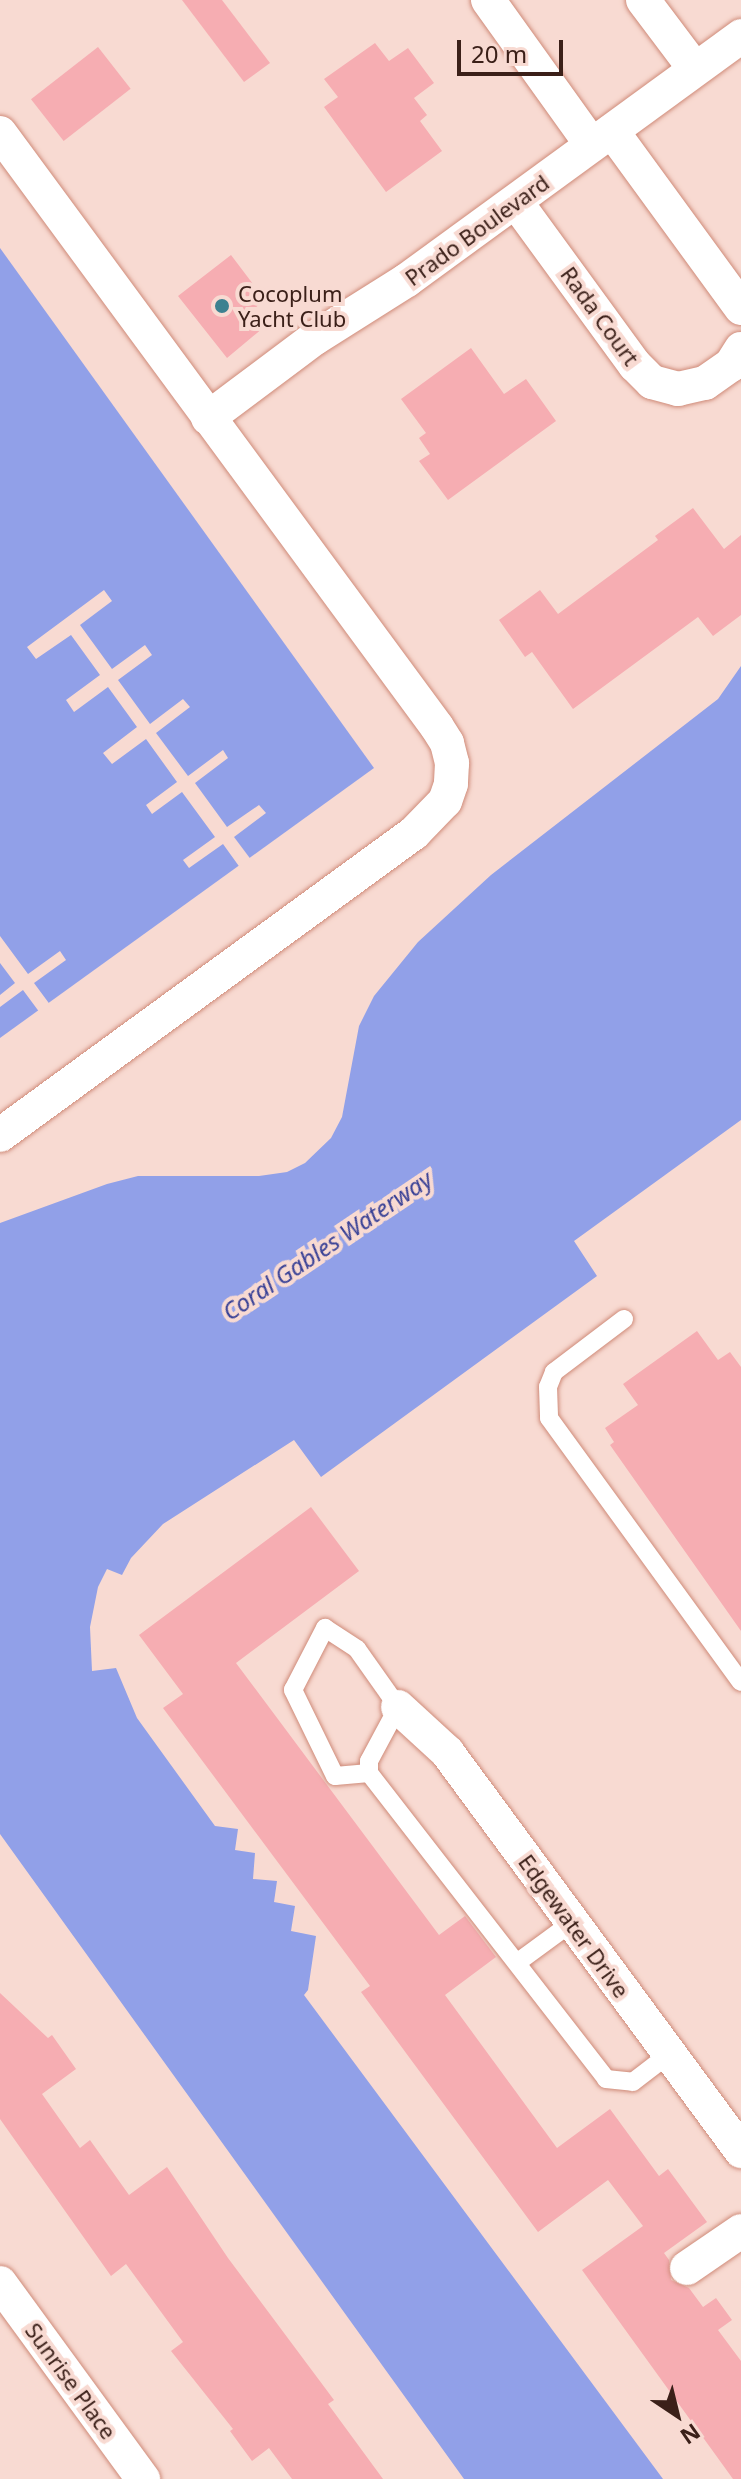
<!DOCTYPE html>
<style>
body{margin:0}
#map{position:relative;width:741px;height:2479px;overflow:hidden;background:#f8dad2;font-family:"Noto Sans",sans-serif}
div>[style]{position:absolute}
.water>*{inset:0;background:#91a0e8}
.pier>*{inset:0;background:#f8dad2}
.building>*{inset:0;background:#f6adb2;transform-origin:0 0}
.roads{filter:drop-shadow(0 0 2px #cf8b79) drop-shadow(0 0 2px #cf8b79)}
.lane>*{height:18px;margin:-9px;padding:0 9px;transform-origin:9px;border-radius:9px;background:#fff}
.street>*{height:34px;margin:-17px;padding:0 17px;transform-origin:17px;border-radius:17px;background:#fff}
.dots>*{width:22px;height:22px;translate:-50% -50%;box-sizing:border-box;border:4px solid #f8dad2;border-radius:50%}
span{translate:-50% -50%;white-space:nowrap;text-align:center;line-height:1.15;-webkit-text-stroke:8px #f8dad2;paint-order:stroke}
.street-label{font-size:22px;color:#3b2019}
.poi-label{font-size:22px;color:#3b2019}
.left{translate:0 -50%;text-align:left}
.water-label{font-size:24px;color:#394196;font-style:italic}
.north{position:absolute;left:637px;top:2375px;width:80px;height:80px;-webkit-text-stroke:6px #f8dad2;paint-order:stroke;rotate:145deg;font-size:22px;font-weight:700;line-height:32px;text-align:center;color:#3b2019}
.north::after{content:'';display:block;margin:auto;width:28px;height:36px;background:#3b2019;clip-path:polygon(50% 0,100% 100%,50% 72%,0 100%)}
.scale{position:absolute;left:457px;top:40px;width:106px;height:36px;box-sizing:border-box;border:4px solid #3b2019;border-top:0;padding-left:10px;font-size:24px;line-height:28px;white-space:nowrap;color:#3b2019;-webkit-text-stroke:6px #f8dad2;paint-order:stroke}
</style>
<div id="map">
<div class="water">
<div style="clip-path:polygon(0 248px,374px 768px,0 1038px)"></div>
<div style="clip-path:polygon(741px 666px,741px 1120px,574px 1241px,597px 1276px,321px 1477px,294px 1440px,163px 1524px,131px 1558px,122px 1575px,107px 1569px,98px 1587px,90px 1627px,92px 1671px,116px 1668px,137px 1718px,215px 1826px,238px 1829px,235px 1850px,255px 1853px,253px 1879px,277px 1881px,274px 1902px,295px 1906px,291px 1931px,316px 1936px,308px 1990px,304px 1995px,663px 2479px,464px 2479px,0 1834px,0 1223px,107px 1184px,138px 1176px,259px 1176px,287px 1172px,305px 1163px,331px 1138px,342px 1117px,359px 1026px,374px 996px,418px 942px,491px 875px,718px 699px)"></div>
</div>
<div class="pier">
<div style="clip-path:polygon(104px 590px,112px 601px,80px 625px,112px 669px,145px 645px,152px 655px,118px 680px,150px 724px,183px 699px,190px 707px,156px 733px,188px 776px,223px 750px,228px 758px,195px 783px,227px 827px,259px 805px,266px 813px,234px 837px,252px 861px,241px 869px,223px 844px,189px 868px,183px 860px,215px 837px,182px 792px,152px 814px,146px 805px,177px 782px,146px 739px,112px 764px,103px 753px,137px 727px,108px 687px,74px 712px,66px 700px,100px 675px,71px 635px,36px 659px,27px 647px)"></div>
<div style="clip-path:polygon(0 936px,28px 974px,60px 951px,66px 960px,34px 983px,51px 1006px,40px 1013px,23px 990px,0 1007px,0 995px,15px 983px,0 963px)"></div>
</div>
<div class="building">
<div style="clip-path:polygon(182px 0,222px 0,270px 63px,244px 82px)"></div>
<div style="clip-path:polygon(375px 43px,389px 61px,408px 48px,434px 83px,414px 98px,427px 115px,420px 121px,442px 151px,386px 192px,324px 107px,338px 97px,324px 79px)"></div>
<div style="left:98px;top:47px;width:53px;height:85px;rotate:52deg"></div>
<div style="clip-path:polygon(231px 255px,265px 300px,250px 312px,263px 328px,227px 358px,178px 296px)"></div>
<div style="clip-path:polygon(471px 348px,504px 394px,526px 379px,556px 421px,448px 500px,419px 461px,430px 454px,419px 438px,426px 433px,401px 399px)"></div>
<div style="clip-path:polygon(693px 508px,724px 549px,741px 535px,741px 615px,713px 636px,698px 617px,573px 709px,532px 652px,525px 657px,499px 620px,540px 590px,558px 614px,658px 540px,655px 536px)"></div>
<div style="clip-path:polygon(697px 1331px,718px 1360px,730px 1352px,741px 1367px,741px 1631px,610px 1445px,614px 1442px,605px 1428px,638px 1405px,623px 1384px)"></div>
<div style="clip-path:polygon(311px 1507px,359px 1571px,236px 1663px,439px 1935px,465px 1916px,496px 1957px,445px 1995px,557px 2148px,610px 2109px,659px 2176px,668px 2169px,707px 2222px,664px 2253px,669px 2260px,671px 2280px,689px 2288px,703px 2307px,716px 2298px,732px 2320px,718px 2330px,741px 2361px,741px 2479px,733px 2479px,582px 2270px,643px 2226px,608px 2180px,538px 2232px,361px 1992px,370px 1986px,163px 1708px,183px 1694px,139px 1635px)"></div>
<div style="clip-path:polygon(0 1993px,48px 2038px,52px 2035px,76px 2069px,42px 2094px,80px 2148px,90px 2140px,129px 2195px,167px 2167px,228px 2258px,334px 2400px,328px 2404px,383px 2479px,292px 2479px,269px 2448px,252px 2461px,230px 2431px,233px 2429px,171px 2351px,183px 2342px,126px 2264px,111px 2276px,0 2119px)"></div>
</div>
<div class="roads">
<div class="lane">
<div style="left:624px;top:1319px;width:88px;rotate:142.9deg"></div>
<div style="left:554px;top:1372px;width:16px;rotate:112deg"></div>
<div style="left:548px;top:1387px;width:31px;rotate:88deg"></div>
<div style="left:549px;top:1418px;width:326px;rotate:54deg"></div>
<div style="left:369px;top:1773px;width:34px;rotate:175deg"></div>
<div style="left:335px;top:1776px;width:96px;rotate:-116deg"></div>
<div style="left:293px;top:1690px;width:70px;rotate:-62.7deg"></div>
<div style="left:325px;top:1628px;width:38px;rotate:33deg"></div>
<div style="left:357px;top:1649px;width:71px;rotate:54.7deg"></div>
<div style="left:398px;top:1707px;width:61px;rotate:118.2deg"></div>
<div style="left:369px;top:1761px;width:12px;rotate:90deg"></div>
<div style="left:369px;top:1773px;width:387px;rotate:52.2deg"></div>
<div style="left:606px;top:2079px;width:27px;rotate:6deg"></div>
<div style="left:633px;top:2082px;width:44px;rotate:-37.6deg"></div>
<div style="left:518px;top:1962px;width:66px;rotate:-36.3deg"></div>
</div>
<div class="street">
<div style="left:488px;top:0;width:178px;rotate:54.4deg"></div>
<div style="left:643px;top:0;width:86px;rotate:53deg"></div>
<div style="left:612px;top:131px;width:219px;rotate:53.9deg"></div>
<div style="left:0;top:133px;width:737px;rotate:53.66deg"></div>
<div style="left:437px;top:727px;width:19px;rotate:58deg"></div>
<div style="left:447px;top:743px;width:21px;rotate:76deg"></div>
<div style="left:452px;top:763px;width:21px;rotate:93deg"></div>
<div style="left:451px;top:784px;width:18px;rotate:109deg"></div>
<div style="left:445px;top:801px;width:45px;rotate:134.1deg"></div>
<div style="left:414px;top:833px;width:512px;rotate:143.89deg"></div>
<div style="left:516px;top:202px;width:202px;rotate:53.9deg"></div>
<div style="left:635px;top:365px;width:24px;rotate:45deg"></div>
<div style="left:652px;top:382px;width:27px;rotate:15deg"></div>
<div style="left:678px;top:389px;width:28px;rotate:-13deg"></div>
<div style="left:705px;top:383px;width:32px;rotate:-35deg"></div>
<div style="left:731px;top:365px;width:19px;rotate:-58deg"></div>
<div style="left:208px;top:418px;width:134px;rotate:-36.8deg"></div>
<div style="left:315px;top:338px;width:109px;rotate:-32.2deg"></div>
<div style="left:407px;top:280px;width:414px;rotate:-36.1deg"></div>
<div style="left:398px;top:1707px;width:67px;rotate:42.6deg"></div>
<div style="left:447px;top:1752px;width:496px;rotate:53.6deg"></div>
<div style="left:687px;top:2268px;width:65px;rotate:-34.4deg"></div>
<div style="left:0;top:2283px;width:243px;rotate:53.9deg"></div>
</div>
</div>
<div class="dots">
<div style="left:222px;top:306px;background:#3d8190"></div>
</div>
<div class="street-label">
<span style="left:477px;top:230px;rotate:-36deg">Prado Boulevard</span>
<span style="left:600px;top:316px;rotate:54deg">Rada Court</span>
<span style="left:574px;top:1926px;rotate:54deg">Edgewater Drive</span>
<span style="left:71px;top:2381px;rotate:54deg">Sunrise Place</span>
</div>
<div class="poi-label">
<span class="left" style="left:238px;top:306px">Cocoplum<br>Yacht Club</span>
</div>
<div class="water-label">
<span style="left:327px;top:1245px;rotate:-34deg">Coral Gables Waterway</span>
</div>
<div class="north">N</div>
<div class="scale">20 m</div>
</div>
